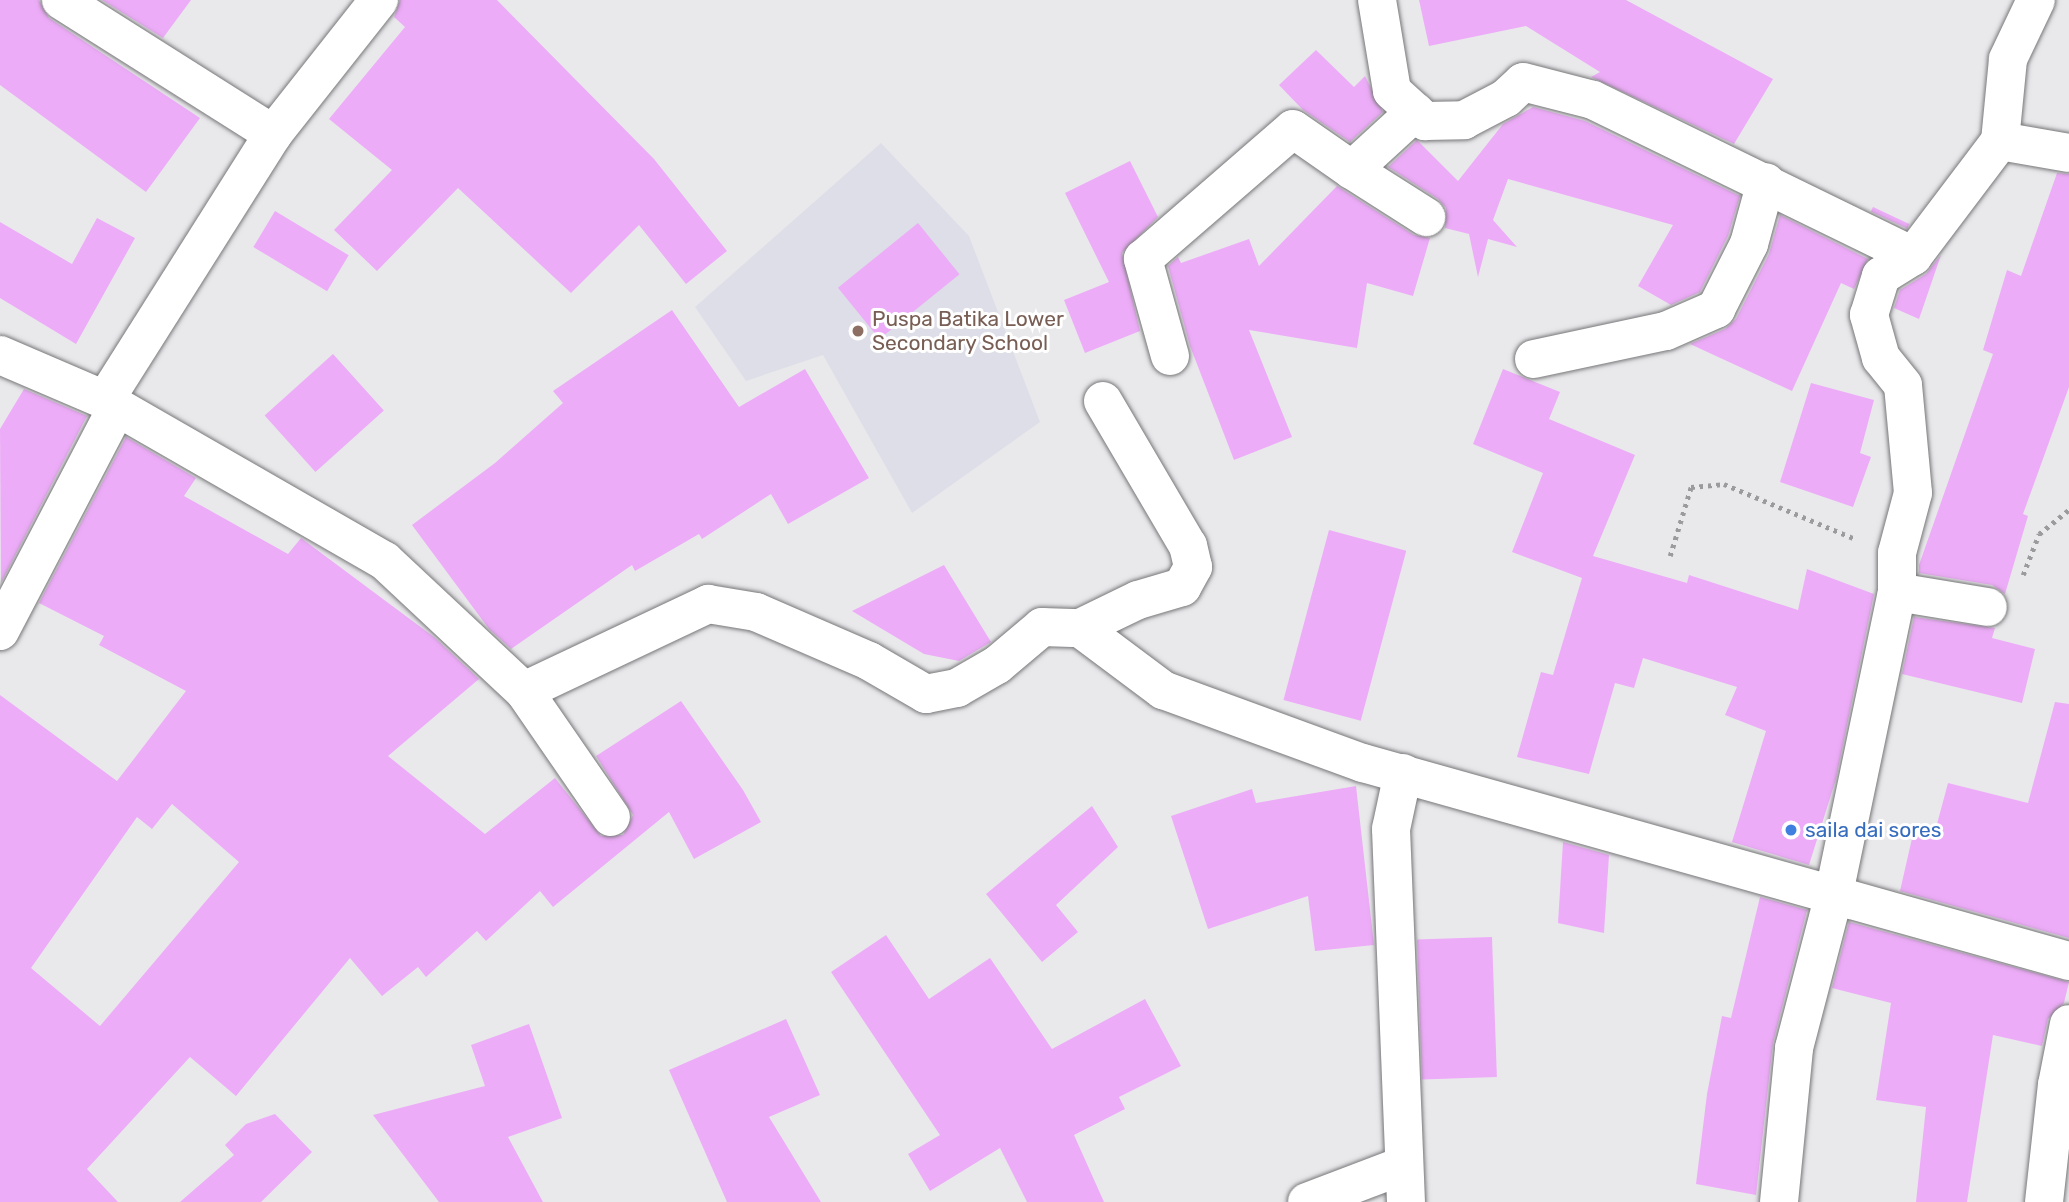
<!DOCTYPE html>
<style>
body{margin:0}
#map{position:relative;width:2069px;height:1202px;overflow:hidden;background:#e9e9ec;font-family:Rubik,sans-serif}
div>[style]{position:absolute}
.built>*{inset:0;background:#dedee8}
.building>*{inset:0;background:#edacf8;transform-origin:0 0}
.path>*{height:4.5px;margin-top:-2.25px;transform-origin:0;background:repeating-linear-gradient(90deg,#9b9b9d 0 3.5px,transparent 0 8.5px)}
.roads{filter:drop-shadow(0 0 2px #777779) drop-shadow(0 0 2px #777779)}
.minor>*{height:38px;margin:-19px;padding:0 19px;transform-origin:19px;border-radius:19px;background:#fff}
.dots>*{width:19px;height:19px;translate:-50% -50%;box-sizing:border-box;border:4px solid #fff;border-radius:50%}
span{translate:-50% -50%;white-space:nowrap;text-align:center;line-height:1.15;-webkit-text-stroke:6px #fff;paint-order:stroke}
.education-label{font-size:21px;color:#785e54}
.left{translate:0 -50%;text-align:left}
.shop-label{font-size:21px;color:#366cbe}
</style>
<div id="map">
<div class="built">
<div style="clip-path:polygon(881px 143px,969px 236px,1040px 422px,912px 513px,823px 355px,746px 381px,695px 307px)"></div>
</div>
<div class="building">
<div style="clip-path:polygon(0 0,39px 0,49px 18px,200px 118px,146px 192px,0 85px)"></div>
<div style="clip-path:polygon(102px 0,191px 0,163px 38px)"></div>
<div style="clip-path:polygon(400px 0,497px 0,654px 159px,727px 251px,686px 284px,639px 225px,571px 293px,458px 188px,377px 271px,334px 230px,392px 170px,329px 119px,405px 27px,394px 17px)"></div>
<div style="clip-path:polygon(1419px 0,1626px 0,1773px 79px,1734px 144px,1591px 77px,1600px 72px,1526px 26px,1429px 46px)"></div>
<div style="clip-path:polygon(1316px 50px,1354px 87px,1365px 76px,1383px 112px,1350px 142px,1303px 110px,1279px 85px)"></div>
<div style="clip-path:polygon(1533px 107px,1585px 121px,1740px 196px,1728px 236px,1700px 292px,1671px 305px,1638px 286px,1673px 225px,1508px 179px,1493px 220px,1517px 247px,1488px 239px,1478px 277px,1469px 234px,1445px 228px,1446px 208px,1438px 199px,1388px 167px,1417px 140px,1458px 181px,1503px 124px)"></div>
<div style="clip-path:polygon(1130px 161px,1158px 217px,1122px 253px,1140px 331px,1085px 353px,1064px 300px,1109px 282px,1065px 193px)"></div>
<div style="clip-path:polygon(2057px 173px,2069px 174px,2069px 387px,2023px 514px,2028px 516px,2005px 594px,1992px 585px,1919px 573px,1919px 565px,1993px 354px,1983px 350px,2007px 270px,2021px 276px)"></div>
<div style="clip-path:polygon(1337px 186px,1414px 235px,1430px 238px,1413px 296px,1367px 283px,1357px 348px,1249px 330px,1292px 437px,1234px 460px,1190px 346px,1168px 266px,1178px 257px,1181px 263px,1249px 239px,1259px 266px)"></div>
<div style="left:1873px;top:207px;width:40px;height:5px;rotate:25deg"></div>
<div style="left:275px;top:211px;width:86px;height:42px;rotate:31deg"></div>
<div style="clip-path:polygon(1780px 215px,1868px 259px,1854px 289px,1841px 283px,1792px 391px,1690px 344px,1725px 329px,1736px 319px,1769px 254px)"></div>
<div style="clip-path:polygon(97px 218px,135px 238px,76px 344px,0 298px,0 222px,72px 264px)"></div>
<div style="left:918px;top:223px;width:66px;height:103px;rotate:51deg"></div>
<div style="clip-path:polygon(1941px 255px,1919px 319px,1894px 308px,1900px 290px,1926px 274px)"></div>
<div style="clip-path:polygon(672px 310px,739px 407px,805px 369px,869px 478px,788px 524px,771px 494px,702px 539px,699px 534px,635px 571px,632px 565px,511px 649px,489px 629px,412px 525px,495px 463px,563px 403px,553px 391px)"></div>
<div style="left:333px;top:354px;width:76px;height:92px;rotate:48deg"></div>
<div style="clip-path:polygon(1503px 369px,1560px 392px,1549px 419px,1635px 455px,1593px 556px,1687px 583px,1689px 575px,1798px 610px,1807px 569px,1874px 594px,1836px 779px,1809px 865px,1732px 842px,1766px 731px,1725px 715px,1737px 687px,1643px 658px,1634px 688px,1615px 683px,1589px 774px,1517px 757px,1541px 672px,1553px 675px,1582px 578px,1512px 552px,1543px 473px,1473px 444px)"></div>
<div style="clip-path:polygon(1811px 383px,1874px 400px,1860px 453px,1871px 457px,1853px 507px,1780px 482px)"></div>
<div style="clip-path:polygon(24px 389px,87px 416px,1px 583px,0 429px)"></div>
<div style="clip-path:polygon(evenodd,126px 437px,196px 478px,184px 496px,288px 554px,301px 538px,434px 637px,479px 679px,388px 756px,485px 834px,555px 778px,601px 836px,623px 835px,633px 815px,596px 756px,681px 701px,743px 790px,761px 822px,694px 859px,669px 812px,553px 907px,540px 891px,486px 941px,477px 931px,426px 977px,418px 967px,382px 996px,350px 958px,236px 1096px,190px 1057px,87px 1169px,118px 1202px,0 1202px,0 695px,117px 781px,186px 691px,99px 645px,104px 636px,39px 603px,126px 437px,172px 804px,239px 862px,100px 1026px,31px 968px,137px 817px,152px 829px,172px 804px)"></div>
<div style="left:1329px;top:530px;width:80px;height:176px;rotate:15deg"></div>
<div style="clip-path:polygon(944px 565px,991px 642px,959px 661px,924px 654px,852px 611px)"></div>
<div style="clip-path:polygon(1914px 617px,1995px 628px,1992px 638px,2035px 649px,2022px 703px,1902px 674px)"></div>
<div style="clip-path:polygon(2055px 702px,2069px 704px,2069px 938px,1900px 891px,1913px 834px,1933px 839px,1948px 783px,2028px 803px)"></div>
<div style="clip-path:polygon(1356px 786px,1374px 945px,1315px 951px,1308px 896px,1208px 929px,1171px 816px,1252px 789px,1256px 803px)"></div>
<div style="clip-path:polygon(1092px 806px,1118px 847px,1056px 905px,1078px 932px,1042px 962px,986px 894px)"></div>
<div style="clip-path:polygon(1563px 842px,1609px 855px,1604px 933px,1558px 923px)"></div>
<div style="clip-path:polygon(1760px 897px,1807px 910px,1773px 1043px,1756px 1195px,1696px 1184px,1707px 1094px,1722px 1016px,1731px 1018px)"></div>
<div style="clip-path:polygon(1849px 922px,2069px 982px,2064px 1003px,2048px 1019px,2042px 1046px,1993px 1035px,1967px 1202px,1916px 1202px,1926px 1107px,1876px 1100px,1891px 1003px,1832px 988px)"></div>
<div style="clip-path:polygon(886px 935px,929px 999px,990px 958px,1052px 1049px,1145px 999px,1181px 1066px,1119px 1097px,1125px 1109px,1074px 1135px,1104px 1202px,1027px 1202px,1000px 1148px,930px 1191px,908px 1154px,940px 1135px,831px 972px)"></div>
<div style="left:1492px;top:937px;width:140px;height:75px;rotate:88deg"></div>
<div style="clip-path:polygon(786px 1019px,820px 1095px,769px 1117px,821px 1202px,727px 1202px,669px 1070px)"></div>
<div style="clip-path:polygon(529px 1024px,562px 1118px,508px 1137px,543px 1202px,439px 1202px,373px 1115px,485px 1086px,471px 1045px)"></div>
<div style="clip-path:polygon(275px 1114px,312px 1152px,261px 1202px,180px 1202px,234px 1155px,225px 1145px,246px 1124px)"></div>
</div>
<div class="path">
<div style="left:1670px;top:556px;width:72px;rotate:-73.1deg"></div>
<div style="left:1691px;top:487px;width:33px;rotate:-5deg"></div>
<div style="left:1724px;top:484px;width:140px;rotate:22.7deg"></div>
<div style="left:2023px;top:575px;width:44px;rotate:-68.7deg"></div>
<div style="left:2039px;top:534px;width:38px;rotate:-39deg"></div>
</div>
<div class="roads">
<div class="minor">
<div style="left:61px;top:0;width:251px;rotate:32.3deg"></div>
<div style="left:1377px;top:0;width:92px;rotate:80.6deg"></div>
<div style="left:1392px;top:91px;width:45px;rotate:42.3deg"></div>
<div style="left:1425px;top:121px;width:39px;rotate:-1deg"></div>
<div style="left:1464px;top:120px;width:47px;rotate:-27.6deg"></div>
<div style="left:1506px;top:98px;width:23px;rotate:-43deg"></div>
<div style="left:1523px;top:82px;width:72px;rotate:14.4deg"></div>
<div style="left:1593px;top:100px;width:356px;rotate:26deg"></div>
<div style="left:2000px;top:141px;width:70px;rotate:9.9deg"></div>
<div style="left:1352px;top:170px;width:88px;rotate:32.4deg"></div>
<div style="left:0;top:355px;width:114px;rotate:23.2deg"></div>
<div style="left:1170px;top:356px;width:101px;rotate:-105.6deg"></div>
<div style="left:1143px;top:259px;width:198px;rotate:-40.9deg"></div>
<div style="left:1293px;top:129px;width:72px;rotate:34.8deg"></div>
<div style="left:1352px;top:170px;width:86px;rotate:-42.6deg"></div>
<div style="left:1534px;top:359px;width:135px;rotate:-12deg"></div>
<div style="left:1666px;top:331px;width:55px;rotate:-23.7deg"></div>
<div style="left:1716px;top:309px;width:73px;rotate:-63.1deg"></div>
<div style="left:1749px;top:244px;width:64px;rotate:-74.7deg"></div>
<div style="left:117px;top:407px;width:309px;rotate:29.9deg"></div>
<div style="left:385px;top:561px;width:190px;rotate:43.1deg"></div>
<div style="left:524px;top:691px;width:153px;rotate:55.4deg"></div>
<div style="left:1897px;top:592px;width:92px;rotate:9.4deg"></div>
<div style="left:1080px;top:628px;width:64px;rotate:-25.8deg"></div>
<div style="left:1138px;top:600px;width:46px;rotate:-16.5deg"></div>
<div style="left:1182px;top:587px;width:23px;rotate:-61deg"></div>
<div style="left:1193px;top:567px;width:22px;rotate:-103deg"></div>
<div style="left:1188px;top:546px;width:168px;rotate:-120.4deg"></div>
<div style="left:0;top:631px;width:253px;rotate:-62.4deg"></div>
<div style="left:117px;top:407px;width:14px;rotate:-150deg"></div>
<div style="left:105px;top:400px;width:315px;rotate:-57.7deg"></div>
<div style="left:273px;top:134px;width:171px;rotate:-51.7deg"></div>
<div style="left:524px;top:691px;width:204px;rotate:-25.3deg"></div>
<div style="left:708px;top:604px;width:49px;rotate:9.5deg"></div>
<div style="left:756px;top:612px;width:123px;rotate:23.4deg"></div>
<div style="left:869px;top:661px;width:66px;rotate:30.1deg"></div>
<div style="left:926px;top:694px;width:32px;rotate:-11deg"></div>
<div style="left:957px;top:688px;width:46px;rotate:-29.9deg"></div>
<div style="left:997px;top:665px;width:59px;rotate:-40.2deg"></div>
<div style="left:1042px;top:627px;width:38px;rotate:2deg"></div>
<div style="left:1080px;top:628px;width:104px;rotate:36.8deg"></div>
<div style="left:1163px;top:690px;width:213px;rotate:20.1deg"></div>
<div style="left:1363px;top:763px;width:733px;rotate:15.67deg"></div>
<div style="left:1403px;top:773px;width:57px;rotate:102.1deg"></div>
<div style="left:1391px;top:829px;width:373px;rotate:87.7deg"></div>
<div style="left:1307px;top:1202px;width:102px;rotate:-20.8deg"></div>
<div style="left:1779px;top:1202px;width:155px;rotate:-84.4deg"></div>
<div style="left:1794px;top:1048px;width:155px;rotate:-75.4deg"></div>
<div style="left:1833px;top:898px;width:313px;rotate:-78.2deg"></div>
<div style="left:1897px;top:592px;width:39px;rotate:-90deg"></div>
<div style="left:1897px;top:553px;width:62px;rotate:-75.1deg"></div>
<div style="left:1913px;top:493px;width:108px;rotate:-95.3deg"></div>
<div style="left:1903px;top:385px;width:35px;rotate:-129deg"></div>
<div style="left:1881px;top:358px;width:45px;rotate:-105.6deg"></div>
<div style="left:1869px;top:315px;width:41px;rotate:-72.9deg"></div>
<div style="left:1881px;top:276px;width:38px;rotate:-32deg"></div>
<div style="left:1913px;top:256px;width:144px;rotate:-52.9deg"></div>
<div style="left:2000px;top:141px;width:82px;rotate:-84.4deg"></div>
<div style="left:2008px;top:59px;width:65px;rotate:-64.6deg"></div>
<div style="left:2044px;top:1202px;width:118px;rotate:-83.7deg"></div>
<div style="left:2057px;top:1085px;width:62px;rotate:-78.9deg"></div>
</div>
</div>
<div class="dots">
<div style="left:858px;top:331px;background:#8d6e63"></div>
<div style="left:1791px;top:830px;background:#3f7fe0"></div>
</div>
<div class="education-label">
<span class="left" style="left:872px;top:331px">Puspa Batika Lower<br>Secondary School</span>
</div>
<div class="shop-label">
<span class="left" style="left:1805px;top:830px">saila dai sores</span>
</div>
</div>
